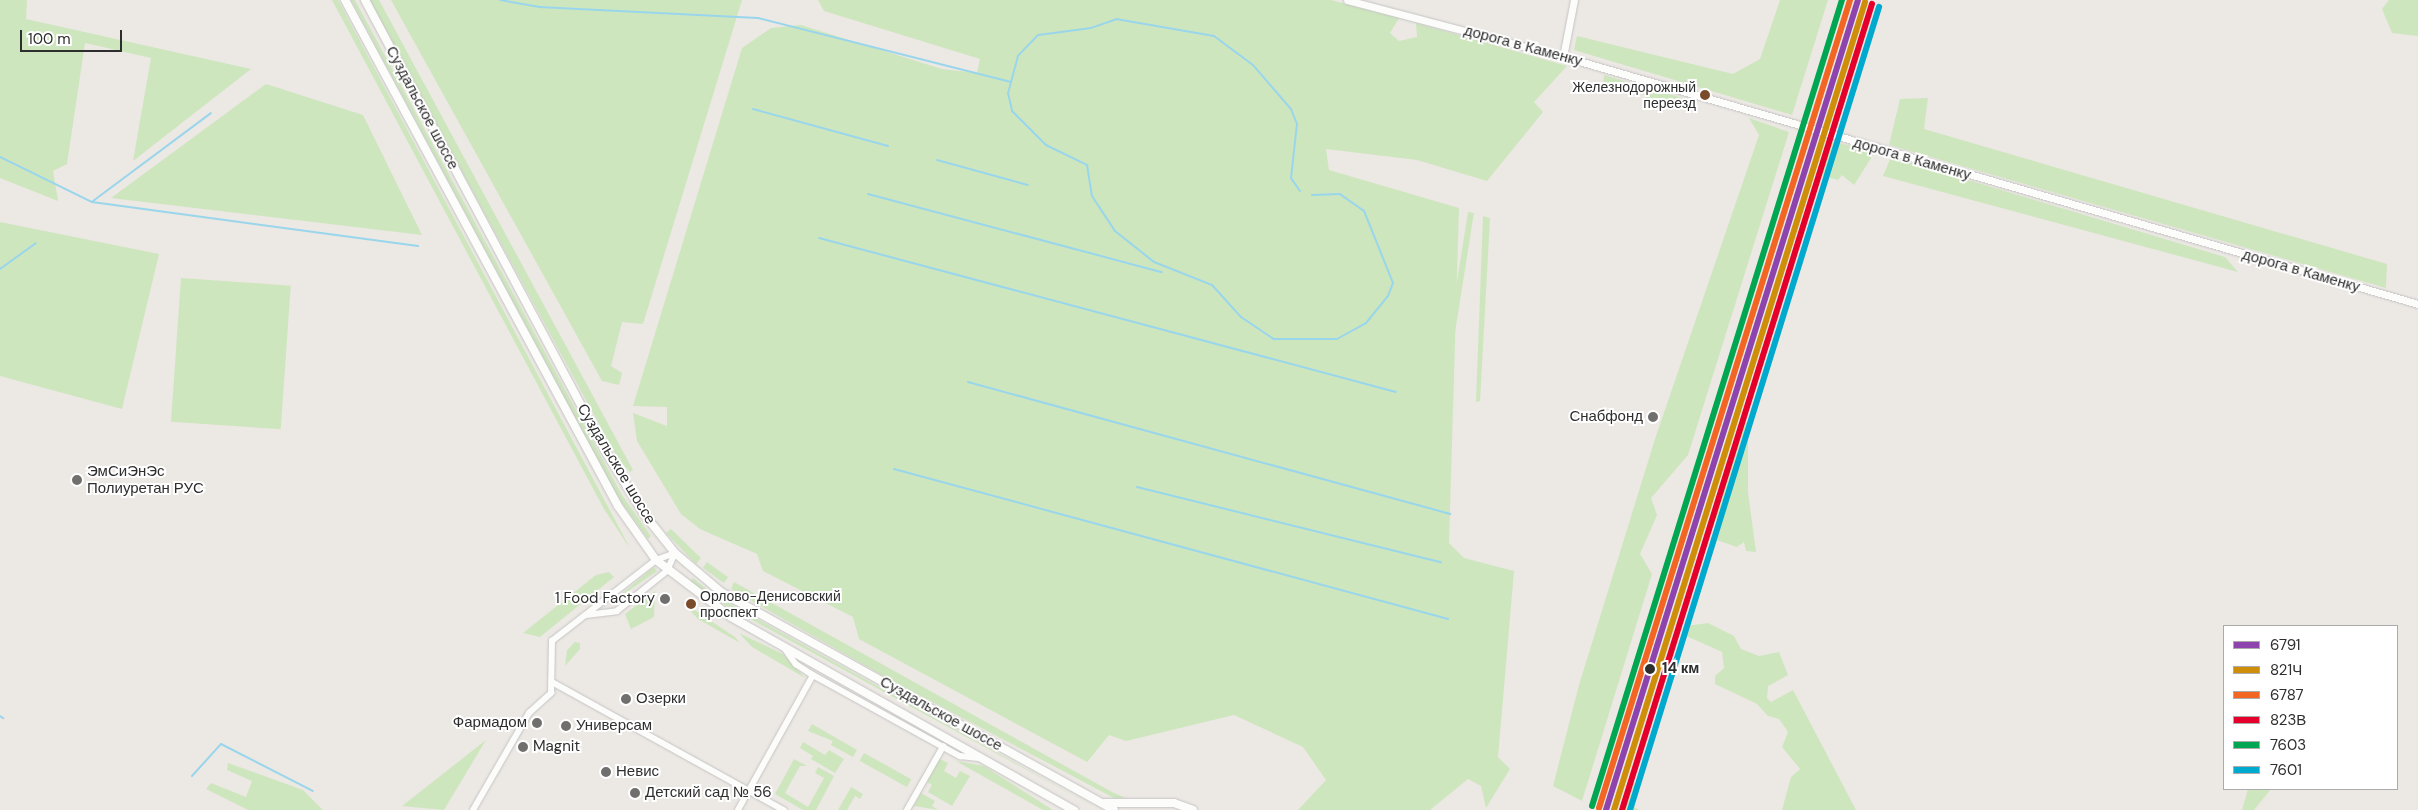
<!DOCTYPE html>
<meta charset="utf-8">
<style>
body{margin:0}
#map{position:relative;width:2418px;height:810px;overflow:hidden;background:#ece8e4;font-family:"DM Sans",sans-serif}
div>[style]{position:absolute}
.green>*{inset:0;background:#cee6be;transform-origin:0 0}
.stream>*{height:2px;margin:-1px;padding:0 1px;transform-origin:1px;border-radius:1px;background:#99d6ec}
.roads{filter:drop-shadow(0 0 1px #c5c4c5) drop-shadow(0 0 1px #c5c4c5)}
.minor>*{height:5.5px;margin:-2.75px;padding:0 2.75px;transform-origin:2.75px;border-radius:2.75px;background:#fcfcfb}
.tertiary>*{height:7px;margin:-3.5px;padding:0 3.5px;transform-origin:3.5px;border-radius:3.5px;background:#fcfcfb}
.secondary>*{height:8px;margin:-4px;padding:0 4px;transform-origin:4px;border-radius:4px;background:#fcfcfb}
.rail-1>*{height:6px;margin:-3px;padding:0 3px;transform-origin:3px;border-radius:3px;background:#8e44ad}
.rail-2>*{height:6px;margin:-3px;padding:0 3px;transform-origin:3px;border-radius:3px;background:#cf8e09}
.rail-3>*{height:6px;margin:-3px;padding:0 3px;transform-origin:3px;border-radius:3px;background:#f26522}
.rail-4>*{height:6px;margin:-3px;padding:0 3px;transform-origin:3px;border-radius:3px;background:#e4002b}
.rail-5>*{height:6px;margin:-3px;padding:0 3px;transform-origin:3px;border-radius:3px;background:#00a651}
.rail-6>*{height:6px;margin:-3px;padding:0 3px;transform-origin:3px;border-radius:3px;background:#00a9ce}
.dots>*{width:14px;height:14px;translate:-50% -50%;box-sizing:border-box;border:2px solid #fff;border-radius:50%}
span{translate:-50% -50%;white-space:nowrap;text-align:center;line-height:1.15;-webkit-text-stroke:4px #fff;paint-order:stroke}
.bus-label{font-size:14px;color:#2e2e2e}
.right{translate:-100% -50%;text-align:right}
.left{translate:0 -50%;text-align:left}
.street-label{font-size:15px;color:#2e2e2e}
.poi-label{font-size:15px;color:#2e2e2e}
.stop-label{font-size:15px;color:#2e2e2e;font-weight:700}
.legend{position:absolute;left:2223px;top:625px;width:175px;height:165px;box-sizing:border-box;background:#fff;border:1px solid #ababab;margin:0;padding:6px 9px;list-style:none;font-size:15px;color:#2e2e2e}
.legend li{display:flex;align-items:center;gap:10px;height:25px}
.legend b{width:25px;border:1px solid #ababab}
.scale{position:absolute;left:20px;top:30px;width:102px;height:22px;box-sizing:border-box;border:2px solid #2e2e2e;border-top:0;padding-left:6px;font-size:15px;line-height:18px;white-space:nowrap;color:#2e2e2e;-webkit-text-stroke:4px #fff;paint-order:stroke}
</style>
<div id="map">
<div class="green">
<div style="clip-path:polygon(0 0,27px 0,26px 19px,251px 69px,133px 161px,151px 58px,85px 43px,67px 164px,53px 171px,58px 201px,0 178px)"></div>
<div style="clip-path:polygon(332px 0,338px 0,631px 550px,604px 509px)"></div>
<div style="clip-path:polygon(351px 0,355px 0,622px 495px,651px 536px,648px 539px,619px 499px)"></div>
<div style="clip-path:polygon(369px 0,379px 0,633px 470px,630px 472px,618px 459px)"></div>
<div style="clip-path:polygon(391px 0,742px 0,643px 324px,622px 322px,611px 366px,622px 373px,619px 385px,602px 381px)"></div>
<div style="clip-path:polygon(818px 0,1331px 0,1399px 18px,1390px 33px,1399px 41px,1417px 37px,1416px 23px,1567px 66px,1534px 102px,1543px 112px,1487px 181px,1417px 160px,1326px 149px,1329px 170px,1459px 208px,1449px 543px,1464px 558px,1514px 571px,1498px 757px,1510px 769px,1486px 808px,1481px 786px,1468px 779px,1430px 810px,1298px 810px,1326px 780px,1303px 747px,1234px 715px,1126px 741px,1109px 735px,1087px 762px,859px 639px,853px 617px,763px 571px,757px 554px,700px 529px,681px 514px,637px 441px,633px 413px,667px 426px,667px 407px,633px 406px,742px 48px,771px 28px,801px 25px,942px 69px,977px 73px,980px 59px,824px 11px)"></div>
<div style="clip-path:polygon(1780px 0,1828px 0,1792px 115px,1574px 50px,1577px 36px,1733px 74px,1760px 59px)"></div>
<div style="clip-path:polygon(2389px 0,2418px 0,2418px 36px,2392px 33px,2382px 9px)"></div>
<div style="clip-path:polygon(1604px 75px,1686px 99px,1682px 106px,1647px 103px,1644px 95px,1603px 84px)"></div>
<div style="clip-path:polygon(266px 84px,363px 115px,422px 235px,111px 198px)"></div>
<div style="clip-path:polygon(1928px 98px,1924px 129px,2387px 264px,2386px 288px,1889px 145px,1900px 99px)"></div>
<div style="clip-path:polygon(1749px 118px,1789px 132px,1688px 455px,1651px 498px,1657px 515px,1640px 554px,1652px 574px,1582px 801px,1553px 786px,1579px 685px,1655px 439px,1759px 135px)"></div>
<div style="clip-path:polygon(1831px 141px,1875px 152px,1854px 185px,1842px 175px,1838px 180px,1821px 175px)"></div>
<div style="clip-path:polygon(1891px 157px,2225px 257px,2238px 272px,1883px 176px)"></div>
<div style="left:1468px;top:212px;width:6px;height:306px;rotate:9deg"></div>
<div style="clip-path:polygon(1483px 216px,1490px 218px,1480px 401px,1476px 402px)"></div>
<div style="clip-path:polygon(0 222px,159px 254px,122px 409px,0 376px)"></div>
<div style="left:181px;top:278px;width:110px;height:144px;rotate:4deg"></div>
<div style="clip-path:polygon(1744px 422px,1748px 423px,1748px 492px,1756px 552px,1746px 551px,1744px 542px,1737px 547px,1711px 538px,1721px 525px,1712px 514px,1734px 444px,1740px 444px)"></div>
<div style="clip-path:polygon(671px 529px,701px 558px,696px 564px,666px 533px)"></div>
<div style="left:707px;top:562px;width:26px;height:7px;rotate:36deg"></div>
<div style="clip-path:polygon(654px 567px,657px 571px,608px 605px)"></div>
<div style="clip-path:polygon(609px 572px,614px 577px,540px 637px,523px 633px,596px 575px)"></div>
<div style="clip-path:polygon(693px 578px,714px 595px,1100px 810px,712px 598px,690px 581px)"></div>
<div style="clip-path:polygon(734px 582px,1112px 792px,1126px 798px,1114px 798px,885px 677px,731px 589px)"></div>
<div style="clip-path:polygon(655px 591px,654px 617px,631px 629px,625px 614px)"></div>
<div style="clip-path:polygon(681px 601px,735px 637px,740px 643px,698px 619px)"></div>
<div style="clip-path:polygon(1708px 623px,1734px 636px,1741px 649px,1759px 656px,1779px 652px,1788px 675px,1768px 686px,1767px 698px,1771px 702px,1793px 690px,1856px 810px,1782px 810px,1791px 777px,1800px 769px,1782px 747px,1788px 732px,1779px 719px,1768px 716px,1757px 704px,1715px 684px,1715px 676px,1724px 668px,1722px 652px,1682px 634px,1686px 626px)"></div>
<div style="clip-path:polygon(739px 633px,783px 654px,805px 678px,752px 647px)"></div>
<div style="clip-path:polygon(575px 642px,580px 643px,580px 649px,565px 666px,567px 650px)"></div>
<div style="clip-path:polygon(812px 724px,857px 750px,853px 757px,831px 745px,833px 741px,808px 731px)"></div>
<div style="clip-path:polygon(486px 740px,444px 810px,402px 806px)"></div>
<div style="clip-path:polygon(803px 742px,825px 755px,829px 750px,844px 759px,835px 773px,811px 759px,813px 756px,800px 748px)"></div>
<div style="left:864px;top:753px;width:54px;height:9px;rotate:29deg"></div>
<div style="clip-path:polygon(794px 759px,807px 766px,800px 766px,785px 793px,808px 807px,824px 778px,815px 773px,818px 767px,834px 776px,816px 810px,803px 810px,775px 794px)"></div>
<div style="clip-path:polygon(940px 759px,948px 763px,944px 771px,956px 778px,960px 771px,970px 776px,952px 806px,928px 792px,932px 785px,927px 782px)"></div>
<div style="clip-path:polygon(956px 761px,984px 766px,1053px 810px,1043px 810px)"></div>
<div style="clip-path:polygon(228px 763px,303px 790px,323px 810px,248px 810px,206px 789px,211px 783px,246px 797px,252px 781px,227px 770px)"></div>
<div style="clip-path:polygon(1632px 783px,1636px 784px,1630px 805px,1640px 810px,1623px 810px)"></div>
<div style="clip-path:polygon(851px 787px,863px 794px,860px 799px,855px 796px,847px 810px,838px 810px)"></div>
<div style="clip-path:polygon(2248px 789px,2271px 789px,2254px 810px,2242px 810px)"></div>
<div style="clip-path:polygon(921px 793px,935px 801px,932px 806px,938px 810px,914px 806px)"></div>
</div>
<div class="stream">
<div style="left:500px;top:0;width:40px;rotate:10deg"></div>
<div style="left:539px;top:7px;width:219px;rotate:2.9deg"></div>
<div style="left:758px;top:18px;width:261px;rotate:14.2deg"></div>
<div style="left:753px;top:109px;width:140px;rotate:15.3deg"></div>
<div style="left:0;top:157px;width:102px;rotate:26.1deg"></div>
<div style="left:92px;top:202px;width:329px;rotate:7.7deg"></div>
<div style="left:937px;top:160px;width:94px;rotate:15.4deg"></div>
<div style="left:1300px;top:191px;width:16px;rotate:-125deg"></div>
<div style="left:1291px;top:178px;width:54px;rotate:-83.7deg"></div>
<div style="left:1297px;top:124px;width:16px;rotate:-112deg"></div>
<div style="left:1291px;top:109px;width:58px;rotate:-130.8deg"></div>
<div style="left:1253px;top:65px;width:49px;rotate:-143.4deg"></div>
<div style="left:1214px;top:36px;width:98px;rotate:-170.1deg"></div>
<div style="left:1117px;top:19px;width:28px;rotate:161deg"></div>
<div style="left:1091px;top:28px;width:53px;rotate:172.5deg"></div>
<div style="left:1038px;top:35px;width:29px;rotate:134deg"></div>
<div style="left:1018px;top:56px;width:38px;rotate:105deg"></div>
<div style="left:1008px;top:93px;width:18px;rotate:77deg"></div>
<div style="left:1012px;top:111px;width:48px;rotate:45deg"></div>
<div style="left:1046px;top:145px;width:46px;rotate:26deg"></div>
<div style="left:1087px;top:165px;width:31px;rotate:81deg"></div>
<div style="left:1092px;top:196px;width:42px;rotate:56.7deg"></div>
<div style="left:1115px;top:231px;width:50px;rotate:38.5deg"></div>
<div style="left:1154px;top:262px;width:62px;rotate:21.6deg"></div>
<div style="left:1212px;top:285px;width:43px;rotate:47.8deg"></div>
<div style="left:1241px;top:317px;width:40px;rotate:34deg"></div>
<div style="left:1274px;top:339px;width:63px"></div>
<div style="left:1337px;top:339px;width:33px;rotate:-29deg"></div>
<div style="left:1366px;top:323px;width:35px;rotate:-51deg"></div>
<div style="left:1388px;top:296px;width:14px;rotate:-69deg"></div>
<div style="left:1393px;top:283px;width:78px;rotate:-111.9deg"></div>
<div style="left:1364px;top:211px;width:29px;rotate:-145deg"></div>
<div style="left:1340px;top:194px;width:28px;rotate:178deg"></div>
<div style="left:868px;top:194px;width:304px;rotate:14.9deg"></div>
<div style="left:93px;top:201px;width:147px;rotate:-36.7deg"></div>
<div style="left:819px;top:238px;width:597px;rotate:14.94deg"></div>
<div style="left:0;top:269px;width:44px;rotate:-35.8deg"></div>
<div style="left:968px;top:382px;width:500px;rotate:15.3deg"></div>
<div style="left:894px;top:469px;width:574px;rotate:15.15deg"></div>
<div style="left:1137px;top:487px;width:313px;rotate:13.9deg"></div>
<div style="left:0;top:716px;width:4px;rotate:34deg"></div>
<div style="left:192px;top:776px;width:43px;rotate:-47.8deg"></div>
<div style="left:221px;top:744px;width:103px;rotate:27.1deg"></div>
</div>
<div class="roads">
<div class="minor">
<div style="left:586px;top:615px;width:31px;rotate:-7deg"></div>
<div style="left:617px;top:611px;width:64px;rotate:-38.7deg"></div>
<div style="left:667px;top:571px;width:20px;rotate:-66deg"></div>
<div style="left:784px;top:647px;width:21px;rotate:55deg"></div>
<div style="left:796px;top:664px;width:20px;rotate:33deg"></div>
<div style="left:813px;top:675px;width:168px;rotate:28.9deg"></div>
<div style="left:960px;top:756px;width:19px;rotate:6deg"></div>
<div style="left:552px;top:682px;width:265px;rotate:28.9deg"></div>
<div style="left:473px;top:810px;width:112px;rotate:-60deg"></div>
<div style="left:529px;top:713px;width:30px;rotate:-42deg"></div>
<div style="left:551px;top:693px;width:52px;rotate:-88.9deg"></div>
<div style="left:552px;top:641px;width:132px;rotate:-37.9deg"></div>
<div style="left:656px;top:560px;width:20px;rotate:-20deg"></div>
<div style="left:738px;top:810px;width:154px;rotate:-60.9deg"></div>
<div style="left:907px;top:810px;width:73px;rotate:-60.3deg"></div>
</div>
<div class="tertiary">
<div style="left:1347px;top:0;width:233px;rotate:14.7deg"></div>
<div style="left:1572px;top:59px;width:881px;rotate:16.15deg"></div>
<div style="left:1563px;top:57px;width:58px;rotate:-79.1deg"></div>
</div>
<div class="secondary">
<div style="left:345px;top:0;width:575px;rotate:61.65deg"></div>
<div style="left:618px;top:506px;width:66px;rotate:54.9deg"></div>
<div style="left:656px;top:560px;width:94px;rotate:37.2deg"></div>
<div style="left:731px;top:617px;width:394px;rotate:29.4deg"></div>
<div style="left:365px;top:0;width:514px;rotate:61.94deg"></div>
<div style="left:607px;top:454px;width:70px;rotate:58.3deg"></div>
<div style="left:644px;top:514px;width:50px;rotate:51.5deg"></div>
<div style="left:675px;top:553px;width:60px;rotate:40.3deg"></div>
<div style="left:721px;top:592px;width:449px;rotate:29deg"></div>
<div style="left:1104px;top:803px;width:70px"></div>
<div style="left:1174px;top:803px;width:20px;rotate:20deg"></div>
</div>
</div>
<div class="rail-1">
<div style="left:1606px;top:810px;width:848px;rotate:-72.72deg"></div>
</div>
<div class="rail-2">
<div style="left:1614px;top:810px;width:846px;rotate:-72.74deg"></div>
</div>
<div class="rail-3">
<div style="left:1599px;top:808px;width:846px;rotate:-72.74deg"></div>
</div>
<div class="rail-4">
<div style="left:1622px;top:810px;width:844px;rotate:-72.77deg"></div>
</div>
<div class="rail-5">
<div style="left:1592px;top:806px;width:844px;rotate:-72.77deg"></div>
</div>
<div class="rail-6">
<div style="left:1630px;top:810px;width:841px;rotate:-72.77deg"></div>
</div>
<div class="dots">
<div style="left:1705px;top:95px;background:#7a4b2a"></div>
<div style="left:1653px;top:417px;background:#706f6e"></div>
<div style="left:77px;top:480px;background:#706f6e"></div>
<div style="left:665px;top:599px;background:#706f6e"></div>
<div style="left:691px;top:604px;background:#7a4b2a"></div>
<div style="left:1650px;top:669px;background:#2e2e2e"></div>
<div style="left:626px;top:699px;background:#706f6e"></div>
<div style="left:537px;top:723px;background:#706f6e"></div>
<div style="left:566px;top:726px;background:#706f6e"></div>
<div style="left:523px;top:747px;background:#706f6e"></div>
<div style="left:606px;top:772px;background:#706f6e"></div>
<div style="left:635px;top:793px;background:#706f6e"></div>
</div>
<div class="bus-label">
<span class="right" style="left:1696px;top:95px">Железнодорожный<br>переезд</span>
<span class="left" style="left:700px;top:604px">Орлово-Денисовский<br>проспект</span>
</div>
<div class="street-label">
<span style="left:1523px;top:46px;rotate:15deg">дорога в Каменку</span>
<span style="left:422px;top:108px;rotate:62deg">Суздальское шоссе</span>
<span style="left:1912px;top:159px;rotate:16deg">дорога в Каменку</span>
<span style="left:2301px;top:271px;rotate:16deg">дорога в Каменку</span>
<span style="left:616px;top:464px;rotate:59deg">Суздальское шоссе</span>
<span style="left:941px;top:714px;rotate:29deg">Суздальское шоссе</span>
</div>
<div class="poi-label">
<span class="right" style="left:1643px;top:417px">Снабфонд</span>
<span class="left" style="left:87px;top:480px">ЭмСиЭнЭс<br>Полиуретан РУС</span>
<span class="right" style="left:655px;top:599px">1 Food Factory</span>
<span class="left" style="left:636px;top:699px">Озерки</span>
<span class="right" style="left:527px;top:723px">Фармадом</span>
<span class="left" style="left:576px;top:726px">Универсам</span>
<span class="left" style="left:533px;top:747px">Magnit</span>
<span class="left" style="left:616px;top:772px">Невис</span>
<span class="left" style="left:645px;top:793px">Детский сад № 56</span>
</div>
<div class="stop-label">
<span class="left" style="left:1662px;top:669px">14 км</span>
</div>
<ul class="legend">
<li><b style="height:6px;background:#8e44ad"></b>6791</li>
<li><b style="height:6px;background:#cf8e09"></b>821Ч</li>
<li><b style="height:6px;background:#f26522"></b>6787</li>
<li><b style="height:6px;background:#e4002b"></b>823В</li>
<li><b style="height:6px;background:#00a651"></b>7603</li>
<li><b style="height:6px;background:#00a9ce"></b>7601</li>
</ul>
<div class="scale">100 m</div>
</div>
